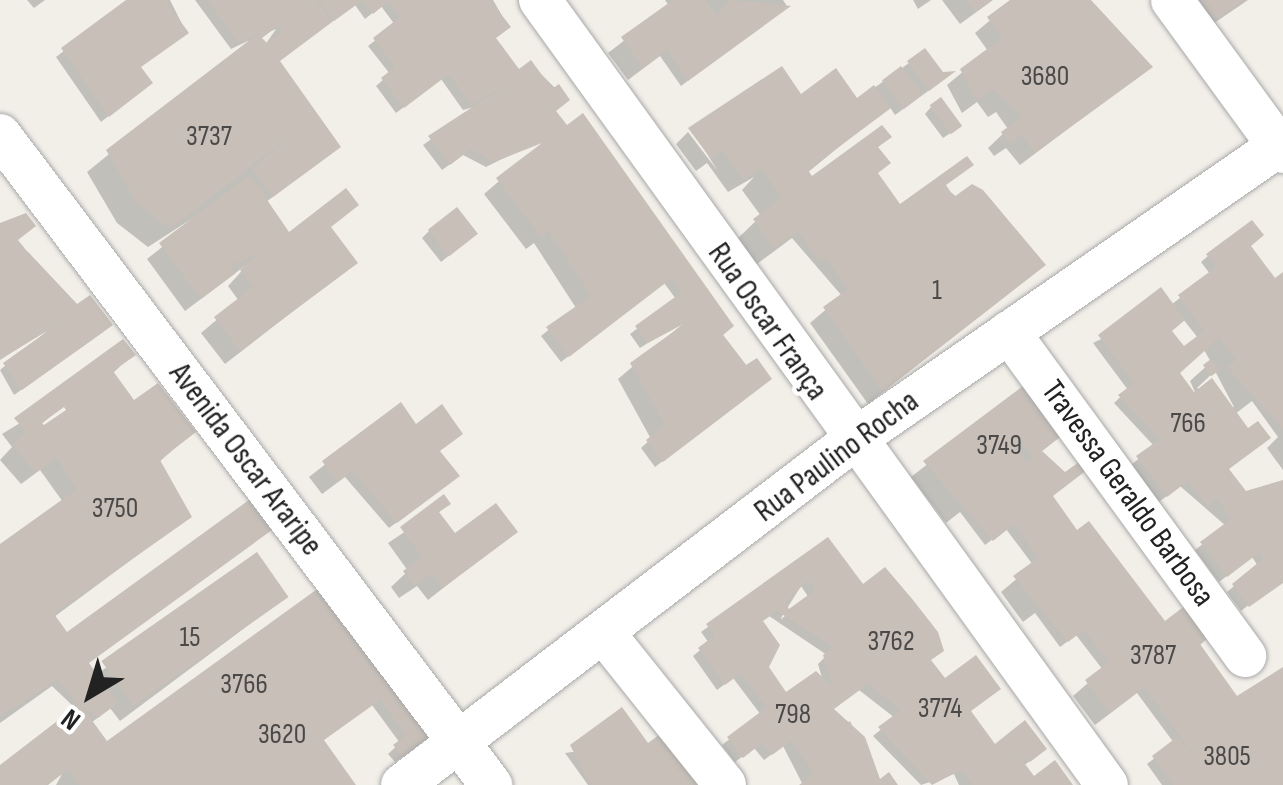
<!DOCTYPE html>
<meta charset="utf-8">
<style>
body{margin:0}
#map{position:relative;width:1283px;height:785px;overflow:hidden;background:#f2efe9;font-family:"Sofia Sans Condensed",sans-serif}
div>[style]{position:absolute}
.shadow>*{inset:0;background:#0003}
.building>*{inset:0;background:#c7bfb8;transform-origin:0 0}
.roads{filter:drop-shadow(0 0 2px #a9a9a9) drop-shadow(0 0 2px #a9a9a9)}
.street>*{height:42px;margin:-21px;padding:0 21px;transform-origin:21px;border-radius:21px;background:#fff}
span{translate:-50% -50%;white-space:nowrap;text-align:center;line-height:1.15;-webkit-text-stroke:9px #fff;paint-order:stroke}
.number-label{font-size:28px;color:#4b4948}
.number-label span{-webkit-text-stroke-width:0}
.street-label{font-size:32px;color:#222}
.north{position:absolute;left:40px;top:645px;width:100px;height:100px;-webkit-text-stroke:8px #fff;paint-order:stroke;rotate:218deg;font-size:28px;font-weight:700;line-height:40px;text-align:center;color:#222}
.north::after{content:'';display:block;margin:auto;width:35px;height:45px;background:#222;clip-path:polygon(50% 0,100% 100%,50% 72%,0 100%)}
</style>
<div id="map">
<div class="shadow">
<div style="clip-path:polygon(27px 0,45px 0,34px 8px)"></div>
<div style="clip-path:polygon(131px 0,170px 0,186px 32px,139px 68px,143px 89px,101px 122px,56px 57px)"></div>
<div style="clip-path:polygon(evenodd,195px 0,493px 0,508px 26px,494px 39px,519px 72px,530px 63px,567px 100px,553px 112px,762px 386px,655px 467px,641px 448px,651px 439px,618px 379px,699px 310px,640px 348px,630px 334px,676px 299px,664px 283px,561px 362px,541px 336px,576px 308px,534px 243px,526px 249px,484px 194px,558px 131px,486px 167px,463px 155px,442px 170px,423px 145px,478px 106px,463px 110px,441px 79px,396px 113px,376px 86px,390px 74px,368px 46px,395px 25px,381px 6px,365px 19px,355px 5px,277px 62px,331px 153px,266px 202px,289px 235px,356px 205px,329px 228px,355px 263px,225px 364px,201px 333px,239px 301px,228px 286px,250px 262px,185px 311px,147px 259px,224px 198px,148px 247px,117px 223px,87px 172px,250px 40px,231px 49px,195px 0,276px 29px,265px 45px,259px 36px,276px 29px)"></div>
<div style="clip-path:polygon(665px 0,783px 0,787px 6px,681px 86px,660px 56px,628px 80px,608px 53px,669px 6px)"></div>
<div style="clip-path:polygon(913px 0,931px 0,918px 9px)"></div>
<div style="clip-path:polygon(942px 0,993px 0,960px 24px)"></div>
<div style="clip-path:polygon(1014px 0,1088px 0,1150px 67px,1020px 165px,1006px 148px,994px 156px,988px 148px,1008px 129px,996px 112px,988px 117px,977px 102px,962px 113px,947px 85px,988px 51px,975px 33px)"></div>
<div style="clip-path:polygon(1189px 0,1248px 0,1201px 32px)"></div>
<div style="clip-path:polygon(909px 63px,946px 78px,895px 115px,889px 106px,807px 173px,812px 179px,888px 137px,876px 149px,876px 174px,899px 207px,943px 186px,1042px 265px,868px 404px,810px 323px,842px 296px,792px 238px,753px 267px,735px 241px,761px 216px,742px 190px,754px 177px,728px 192px,707px 163px,696px 171px,676px 144px,688px 132px,717px 170px,692px 129px,800px 97px,856px 101px)"></div>
<div style="clip-path:polygon(931px 107px,952px 132px,943px 138px,925px 114px)"></div>
<div style="clip-path:polygon(429px 231px,467px 241px,441px 262px,422px 238px)"></div>
<div style="clip-path:polygon(0 234px,16px 241px,16px 261px,28px 252px,103px 332px,14px 395px,0 370px,47px 331px,0 359px)"></div>
<div style="clip-path:polygon(evenodd,1248px 247px,1275px 282px,1283px 275px,1283px 470px,1267px 448px,1278px 437px,1252px 401px,1235px 414px,1227px 469px,1246px 495px,1283px 483px,1283px 578px,1241px 611px,1227px 592px,1258px 566px,1252px 557px,1219px 582px,1195px 550px,1226px 526px,1180px 486px,1159px 502px,1131px 465px,1154px 446px,1114px 403px,1128px 390px,1093px 343px,1171px 305px,1210px 274px,1201px 262px,1208px 256px,1248px 247px,1183px 319px,1198px 338px,1183px 349px,1169px 331px,1183px 319px,1248px 247px,1204px 350px,1211px 362px,1190px 381px,1199px 401px,1177px 373px,1204px 350px,1248px 247px,1215px 371px,1234px 407px,1231px 408px,1197px 388px,1215px 371px)"></div>
<div style="clip-path:polygon(evenodd,133px 354px,112px 374px,134px 404px,193px 432px,158px 463px,189px 517px,54px 617px,67px 635px,269px 529px,86px 662px,96px 675px,257px 555px,286px 597px,120px 721px,110px 708px,91px 723px,98px 751px,320px 591px,420px 744px,395px 762px,388px 754px,400px 743px,372px 705px,322px 741px,353px 785px,56px 785px,62px 774px,48px 785px,0 785px,0 767px,76px 709px,52px 686px,0 723px,0 547px,63px 502px,40px 470px,21px 484px,0 460px,12px 447px,2px 434px,133px 354px,64px 403px,70px 410px,33px 432px,64px 403px)"></div>
<div style="clip-path:polygon(1030px 384px,1065px 431px,1040px 453px,1050px 496px,1074px 529px,1164px 624px,1216px 630px,1199px 646px,1236px 700px,1283px 670px,1283px 785px,1162px 785px,1147px 764px,1174px 743px,1137px 693px,1095px 725px,1073px 696px,1103px 670px,1076px 635px,1060px 647px,1035px 613px,1023px 622px,1001px 592px,1033px 565px,1006px 529px,985px 545px,960px 512px,946px 523px,911px 477px)"></div>
<div style="clip-path:polygon(400px 406px,450px 483px,389px 528px,345px 477px,322px 494px,309px 477px)"></div>
<div style="clip-path:polygon(448px 503px,437px 514px,455px 537px,514px 532px,428px 600px,417px 586px,399px 598px,391px 587px,408px 571px,388px 543px)"></div>
<div style="clip-path:polygon(evenodd,827px 540px,995px 747px,1037px 756px,1023px 766px,1033px 779px,1069px 785px,959px 785px,954px 774px,921px 785px,873px 736px,895px 718px,859px 690px,832px 710px,843px 727px,850px 721px,878px 783px,895px 785px,803px 785px,783px 746px,764px 760px,754px 748px,735px 762px,722px 745px,761px 715px,733px 678px,717px 690px,693px 656px,709px 643px,701px 632px,827px 540px,801px 586px,809px 598px,781px 619px,781px 618px,801px 586px,827px 540px,769px 616px,827px 655px,818px 664px,823px 681px,786px 696px,766px 667px,761px 622px,769px 616px)"></div>
<div style="clip-path:polygon(645px 742px,699px 785px,588px 785px,565px 753px)"></div>
</div>
<div class="building">
<div style="clip-path:polygon(126px 0,165px 0,189px 33px,141px 67px,153px 83px,109px 117px,61px 48px)"></div>
<div style="clip-path:polygon(evenodd,207px 0,316px 0,332px 22px,280px 61px,341px 147px,273px 197px,252px 169px,295px 132px,170px 229px,137px 203px,106px 150px,259px 33px,239px 43px,207px 0,278px 26px,282px 31px,267px 43px,262px 38px,278px 26px)"></div>
<div style="clip-path:polygon(318px 0,490px 0,511px 27px,496px 38px,519px 69px,531px 60px,552px 89px,559px 84px,570px 100px,556px 111px,567px 125px,583px 113px,734px 326px,723px 335px,746px 365px,757px 358px,772px 379px,663px 462px,646px 440px,665px 425px,630px 363px,687px 322px,648px 343px,635px 326px,682px 292px,672px 278px,569px 357px,546px 327px,591px 296px,549px 231px,541px 237px,496px 178px,542px 143px,494px 162px,471px 149px,450px 165px,428px 136px,508px 84px,471px 105px,449px 74px,404px 108px,381px 78px,395px 67px,373px 38px,400px 17px,389px 1px,373px 14px,363px 0,334px 21px)"></div>
<div style="clip-path:polygon(673px 0,705px 0,717px 15px,730px 0,791px 6px,688px 81px,667px 50px,643px 68px,621px 37px)"></div>
<div style="clip-path:polygon(967px 0,992px 0,975px 12px)"></div>
<div style="clip-path:polygon(1010px 0,1091px 0,1153px 67px,1035px 153px,1021px 135px,1010px 144px,1001px 132px,1023px 116px,993px 90px,976px 101px,960px 69px,1002px 38px,987px 17px)"></div>
<div style="clip-path:polygon(1201px 0,1244px 0,1216px 20px)"></div>
<div style="clip-path:polygon(925px 48px,943px 72px,956px 71px,929px 91px,907px 61px)"></div>
<div style="clip-path:polygon(782px 66px,801px 94px,836px 68px,857px 98px,874px 85px,891px 108px,808px 170px,812px 176px,882px 125px,892px 137px,878px 147px,891px 163px,878px 173px,900px 204px,967px 156px,974px 165px,946px 185px,954px 197px,972px 184px,983px 190px,1046px 265px,883px 392px,823px 307px,848px 289px,825px 257px,819px 261px,798px 231px,774px 248px,753px 219px,782px 198px,760px 168px,743px 180px,722px 150px,711px 159px,688px 128px)"></div>
<div style="left:901px;top:66px;width:36px;height:24px;rotate:53deg"></div>
<div style="left:941px;top:97px;width:36px;height:14px;rotate:54deg"></div>
<div style="clip-path:polygon(250px 175px,289px 232px,346px 188px,359px 205px,331px 227px,358px 263px,240px 351px,214px 317px,253px 287px,240px 270px,259px 253px,230px 266px,236px 273px,201px 299px,159px 243px)"></div>
<div style="left:457px;top:207px;width:34px;height:37px;rotate:52deg"></div>
<div style="clip-path:polygon(26px 213px,36px 226px,18px 240px,26px 250px,77px 304px,90px 295px,113px 325px,22px 390px,3px 363px,65px 319px,0 360px,0 223px)"></div>
<div style="clip-path:polygon(1252px 220px,1264px 235px,1251px 246px,1275px 278px,1283px 272px,1283px 429px,1227px 367px,1236px 360px,1219px 338px,1180px 373px,1194px 392px,1212px 378px,1248px 428px,1258px 421px,1271px 438px,1229px 469px,1246px 491px,1283px 480px,1283px 583px,1249px 607px,1232px 584px,1264px 558px,1260px 552px,1227px 577px,1200px 542px,1231px 519px,1217px 498px,1207px 506px,1188px 481px,1167px 497px,1136px 456px,1160px 439px,1118px 395px,1134px 383px,1098px 335px,1161px 287px,1185px 320px,1172px 331px,1184px 346px,1204px 331px,1178px 295px,1216px 267px,1206px 254px)"></div>
<div style="clip-path:polygon(evenodd,123px 339px,136px 355px,113px 371px,134px 400px,158px 383px,196px 432px,160px 460px,192px 517px,54px 614px,67px 632px,249px 500px,272px 530px,89px 663px,118px 703px,98px 718px,83px 708px,107px 741px,320px 587px,430px 737px,403px 757px,393px 745px,406px 735px,380px 700px,324px 740px,356px 785px,80px 785px,69px 769px,46px 785px,0 785px,0 765px,78px 705px,58px 679px,0 717px,0 544px,77px 489px,56px 458px,37px 472px,29px 466px,12px 444px,27px 433px,14px 418px,123px 339px,66px 410px,44px 425px,42px 423px,64px 407px,66px 410px)"></div>
<div style="left:1211px;top:359px;width:14px;height:10px;rotate:54deg"></div>
<div style="clip-path:polygon(evenodd,1031px 380px,1068px 431px,1042px 451px,1065px 472px,1086px 457px,1092px 466px,1053px 496px,1077px 530px,1089px 521px,1165px 621px,1195px 598px,1219px 630px,1200px 644px,1237px 696px,1283px 667px,1283px 785px,1174px 785px,1152px 756px,1177px 737px,1194px 755px,1144px 687px,1110px 713px,1085px 680px,1109px 662px,1084px 630px,1068px 642px,1013px 576px,1038px 558px,1014px 524px,993px 541px,923px 461px,1031px 380px,1020px 440px,1033px 457px,1026px 462px,1013px 445px,1020px 440px)"></div>
<div style="clip-path:polygon(401px 402px,416px 424px,442px 404px,463px 434px,440px 451px,460px 476px,397px 523px,352px 471px,337px 482px,322px 461px)"></div>
<div style="clip-path:polygon(444px 494px,451px 504px,439px 512px,455px 533px,496px 503px,518px 532px,443px 588px,432px 573px,414px 586px,403px 571px,422px 557px,400px 527px)"></div>
<div style="clip-path:polygon(evenodd,828px 537px,863px 584px,885px 567px,913px 600px,938px 632px,944px 651px,931px 660px,945px 678px,976px 655px,1001px 689px,971px 711px,995px 744px,1025px 720px,1047px 749px,1030px 762px,1019px 756px,1034px 776px,1055px 760px,1073px 785px,973px 785px,961px 770px,932px 785px,878px 727px,901px 710px,868px 684px,834px 709px,865px 737px,880px 779px,889px 772px,898px 785px,799px 785px,814px 774px,791px 741px,772px 755px,762px 743px,743px 758px,727px 737px,767px 707px,741px 673px,725px 685px,698px 648px,715px 635px,706px 624px,828px 537px,808px 580px,815px 590px,789px 609px,785px 603px,808px 580px,828px 537px,777px 611px,833px 647px,823px 655px,833px 687px,816px 671px,786px 692px,769px 667px,780px 645px,763px 621px,777px 611px)"></div>
<div style="left:257px;top:552px;width:55px;height:190px;rotate:55deg"></div>
<div style="clip-path:polygon(622px 707px,648px 743px,659px 735px,702px 785px,591px 785px,570px 745px)"></div>
</div>
<div class="roads">
<div class="street">
<div style="left:540px;top:0;width:968px;rotate:54.16deg"></div>
<div style="left:1172px;top:0;width:188px;rotate:53.9deg"></div>
<div style="left:0;top:135px;width:815px;rotate:52.93deg"></div>
<div style="left:1009px;top:332px;width:401px;rotate:53.9deg"></div>
<div style="left:607px;top:637px;width:189px;rotate:51.4deg"></div>
<div style="left:402px;top:785px;width:565px;rotate:-37.38deg"></div>
<div style="left:851px;top:442px;width:525px;rotate:-34.69deg"></div>
</div>
</div>
<div class="number-label">
<span style="left:1045px;top:77px">3680</span>
<span style="left:209px;top:137px">3737</span>
<span style="left:937px;top:291px">1</span>
<span style="left:1188px;top:424px">766</span>
<span style="left:999px;top:446px">3749</span>
<span style="left:115px;top:509px">3750</span>
<span style="left:190px;top:638px">15</span>
<span style="left:891px;top:642px">3762</span>
<span style="left:1153px;top:656px">3787</span>
<span style="left:244px;top:685px">3766</span>
<span style="left:940px;top:709px">3774</span>
<span style="left:793px;top:715px">798</span>
<span style="left:282px;top:735px">3620</span>
<span style="left:1227px;top:757px">3805</span>
</div>
<div class="street-label">
<span style="left:767px;top:322px;rotate:55deg">Rua Oscar França</span>
<span style="left:837px;top:457px;rotate:-37deg">Rua Paulino Rocha</span>
<span style="left:245px;top:460px;rotate:53deg">Avenida Oscar Araripe</span>
<span style="left:1127px;top:494px;rotate:54deg">Travessa Geraldo Barbosa</span>
</div>
<div class="north">N</div>
</div>
